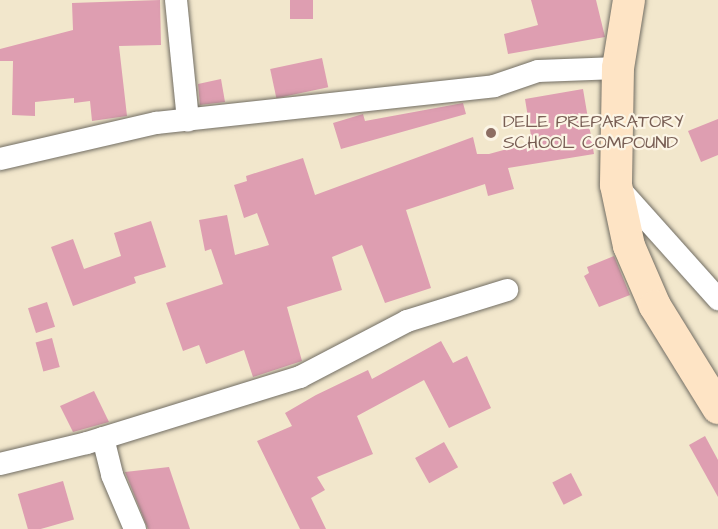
<!DOCTYPE html>
<style>
body{margin:0}
#map{position:relative;width:718px;height:529px;overflow:hidden;background:#f2e7cc;font-family:"Architects Daughter",sans-serif}
div>[style]{position:absolute}
.building>*{inset:0;background:#de9eb1;transform-origin:0 0}
.roads{filter:drop-shadow(0 0 2px #716d63) drop-shadow(0 0 2px #716d63)}
.street>*{height:22px;margin:-11px;padding:0 11px;transform-origin:11px;border-radius:11px;background:#fff}
.secondary>*{height:32px;margin:-16px;padding:0 16px;transform-origin:16px;border-radius:16px;background:#fee4c5}
.dots>*{width:16px;height:16px;translate:-50% -50%;box-sizing:border-box;border:3px solid #fcf5e5;border-radius:50%}
span{translate:-50% -50%;white-space:nowrap;text-align:center;line-height:1.15;-webkit-text-stroke:4.5px #fcf5e5;paint-order:stroke}
.education-label{font-size:18px;color:#785e54}
.left{translate:0 -50%;text-align:left}
</style>
<div id="map">
<div class="building">
<div style="clip-path:polygon(160px 0,161px 45px,119px 46px,127px 116px,92px 121px,90px 101px,74px 103px,74px 98px,35px 102px,35px 116px,12px 115px,13px 61px,0 61px,0 49px,73px 30px,72px 3px)"></div>
<div style="left:290px;top:0;width:23px;height:19px"></div>
<div style="clip-path:polygon(531px 0,596px 0,605px 37px,508px 54px,504px 34px,538px 25px)"></div>
<div style="left:322px;top:58px;width:30px;height:53px;rotate:78deg"></div>
<div style="clip-path:polygon(221px 79px,225px 102px,200px 105px,198px 84px)"></div>
<div style="clip-path:polygon(583px 89px,594px 154px,508px 168px,514px 189px,488px 196px,485px 184px,406px 210px,431px 288px,385px 303px,362px 245px,332px 257px,342px 290px,287px 307px,302px 361px,253px 377px,244px 350px,206px 364px,199px 345px,183px 351px,166px 303px,223px 284px,211px 249px,205px 251px,199px 220px,227px 215px,235px 255px,269px 245px,257px 213px,244px 218px,234px 185px,247px 181px,246px 176px,303px 158px,315px 195px,473px 137px,477px 154px,489px 154px,532px 142px,525px 99px)"></div>
<div style="clip-path:polygon(463px 103px,466px 114px,341px 149px,333px 123px,363px 114px,365px 121px)"></div>
<div style="clip-path:polygon(718px 119px,718px 155px,701px 162px,688px 131px)"></div>
<div style="clip-path:polygon(151px 221px,166px 267px,134px 277px,136px 283px,73px 306px,51px 247px,73px 239px,84px 269px,121px 256px,114px 233px)"></div>
<div style="clip-path:polygon(614px 256px,630px 295px,599px 307px,584px 276px,589px 273px,587px 267px)"></div>
<div style="left:47px;top:302px;width:26px;height:20px;rotate:72deg"></div>
<div style="left:52px;top:338px;width:30px;height:17px;rotate:75deg"></div>
<div style="clip-path:polygon(441px 341px,453px 363px,467px 356px,491px 408px,449px 428px,424px 380px,357px 416px,373px 454px,317px 477px,325px 490px,311px 498px,326px 529px,300px 529px,257px 441px,292px 426px,285px 413px,316px 395px,368px 370px,372px 379px)"></div>
<div style="clip-path:polygon(94px 391px,109px 422px,73px 432px,60px 406px)"></div>
<div style="clip-path:polygon(705px 436px,718px 460px,718px 497px,689px 445px)"></div>
<div style="left:444px;top:442px;width:29px;height:33px;rotate:61deg"></div>
<div style="clip-path:polygon(169px 467px,190px 529px,148px 529px,125px 472px)"></div>
<div style="left:571px;top:473px;width:25px;height:21px;rotate:63deg"></div>
<div style="left:63px;top:481px;width:40px;height:47px;rotate:74deg"></div>
</div>
<div class="roads">
<div class="street">
<div style="left:176px;top:0;width:121px;rotate:84.3deg"></div>
<div style="left:0;top:159px;width:160px;rotate:-13deg"></div>
<div style="left:156px;top:123px;width:340px;rotate:-6.2deg"></div>
<div style="left:494px;top:86px;width:46px;rotate:-18.8deg"></div>
<div style="left:538px;top:71px;width:80px;rotate:-2.1deg"></div>
<div style="left:617px;top:186px;width:152px;rotate:48.2deg"></div>
<div style="left:103px;top:438px;width:38px;rotate:76deg"></div>
<div style="left:112px;top:475px;width:59px;rotate:66.9deg"></div>
<div style="left:0;top:464px;width:89px;rotate:-13.6deg"></div>
<div style="left:87px;top:443px;width:223px;rotate:-17.2deg"></div>
<div style="left:300px;top:377px;width:121px;rotate:-27.6deg"></div>
<div style="left:407px;top:321px;width:105px;rotate:-17.2deg"></div>
</div>
<div class="secondary">
<div style="left:629px;top:0;width:69px;rotate:99.2deg"></div>
<div style="left:618px;top:68px;width:117px;rotate:91deg"></div>
<div style="left:616px;top:185px;width:62px;rotate:78deg"></div>
<div style="left:629px;top:246px;width:65px;rotate:66.6deg"></div>
<div style="left:655px;top:306px;width:120px;rotate:58.3deg"></div>
</div>
</div>
<div class="dots">
<div style="left:491px;top:133px;background:#8d6e63"></div>
</div>
<div class="education-label">
<span class="left" style="left:503px;top:133px">DELE PREPARATORY<br>SCHOOL COMPOUND</span>
</div>
</div>
